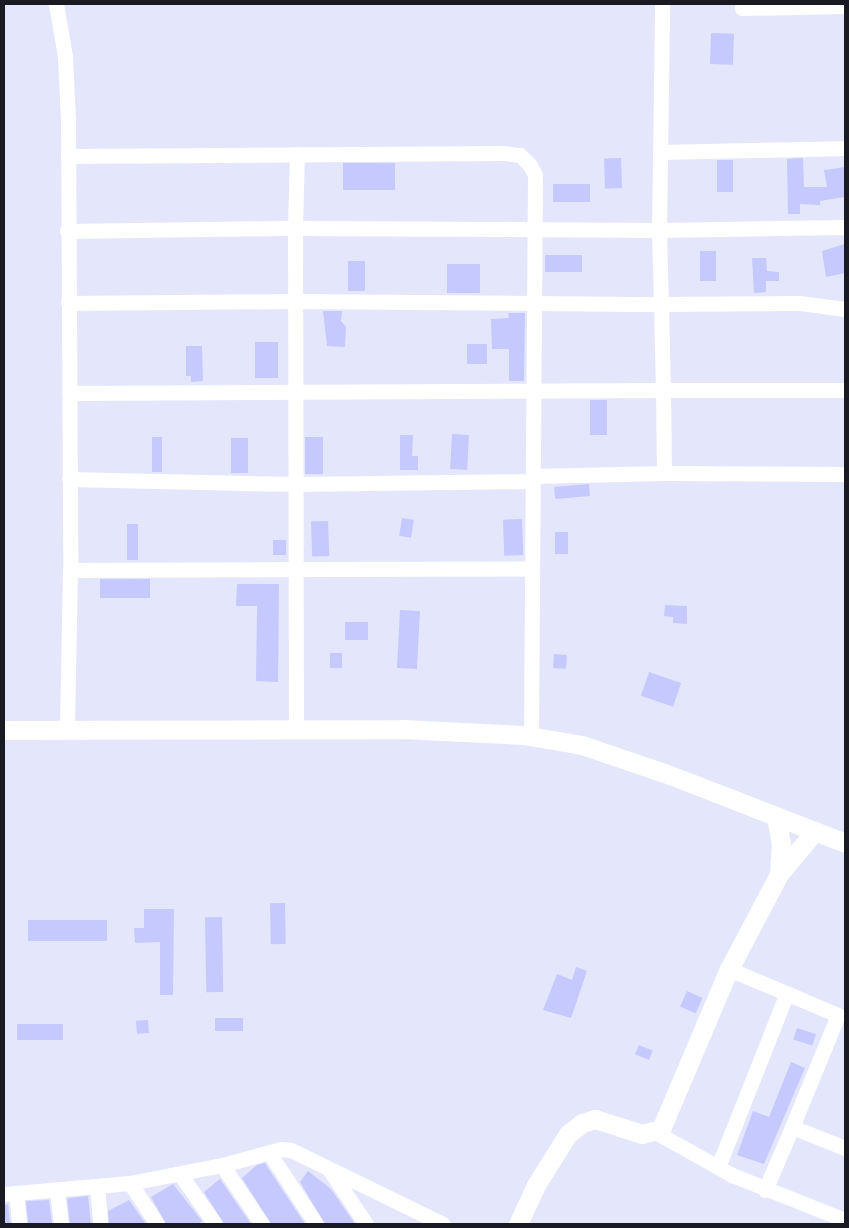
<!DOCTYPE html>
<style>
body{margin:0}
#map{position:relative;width:849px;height:1228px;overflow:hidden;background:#e4e6fb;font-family:"Public Sans",sans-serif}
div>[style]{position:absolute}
.building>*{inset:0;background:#c5c9fe;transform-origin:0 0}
.minor>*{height:15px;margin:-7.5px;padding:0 7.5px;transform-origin:7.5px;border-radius:7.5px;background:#fff}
.major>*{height:19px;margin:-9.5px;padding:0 9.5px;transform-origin:9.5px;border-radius:9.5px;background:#fff}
span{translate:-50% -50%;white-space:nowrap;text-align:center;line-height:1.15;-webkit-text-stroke:4px #fff;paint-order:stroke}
.frame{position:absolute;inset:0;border:5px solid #1a1b22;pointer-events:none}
</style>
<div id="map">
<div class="building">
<div style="left:711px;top:33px;width:23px;height:31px;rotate:2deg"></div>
<div style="left:621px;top:158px;width:30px;height:17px;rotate:88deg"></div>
<div style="clip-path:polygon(803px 158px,804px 187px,827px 187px,824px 170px,845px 167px,845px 197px,820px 201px,820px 205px,800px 204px,800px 214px,788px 214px,787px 159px)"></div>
<div style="left:717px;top:160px;width:16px;height:32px"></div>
<div style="left:343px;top:163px;width:52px;height:27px"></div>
<div style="left:590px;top:184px;width:18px;height:37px;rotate:90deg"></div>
<div style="clip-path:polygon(845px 244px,845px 273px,826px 277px,822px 251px)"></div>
<div style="left:700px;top:251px;width:16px;height:30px"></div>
<div style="left:545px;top:255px;width:37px;height:17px"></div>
<div style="clip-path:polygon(752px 258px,766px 258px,767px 271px,779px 272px,779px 281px,766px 281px,766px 292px,754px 293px)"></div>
<div style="left:348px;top:261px;width:17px;height:30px"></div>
<div style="left:447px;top:264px;width:33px;height:29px"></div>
<div style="clip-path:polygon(323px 311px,342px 311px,341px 321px,346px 327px,345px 347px,327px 346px)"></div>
<div style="clip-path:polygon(508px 313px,525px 313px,524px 381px,509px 381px,509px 349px,492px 349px,491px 319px,509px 318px)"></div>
<div style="left:278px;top:342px;width:36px;height:23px;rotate:90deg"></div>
<div style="left:467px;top:344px;width:20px;height:20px"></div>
<div style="clip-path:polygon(186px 346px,202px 346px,203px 381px,191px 382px,191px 376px,186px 376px)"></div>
<div style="left:590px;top:400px;width:17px;height:35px"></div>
<div style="left:452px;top:434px;width:17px;height:35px;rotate:3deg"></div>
<div style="clip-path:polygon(400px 435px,413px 435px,412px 456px,418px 456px,418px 470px,400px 470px)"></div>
<div style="left:162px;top:437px;width:35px;height:10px;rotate:90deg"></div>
<div style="left:305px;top:437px;width:18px;height:37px"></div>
<div style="left:231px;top:438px;width:17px;height:35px"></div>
<div style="left:589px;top:484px;width:12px;height:35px;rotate:85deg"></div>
<div style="left:402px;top:518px;width:12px;height:18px;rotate:9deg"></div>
<div style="left:522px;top:519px;width:36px;height:19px;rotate:88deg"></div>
<div style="left:328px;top:521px;width:35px;height:17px;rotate:88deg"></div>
<div style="left:127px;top:524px;width:11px;height:36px"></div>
<div style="left:555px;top:532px;width:13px;height:22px"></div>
<div style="left:273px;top:540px;width:13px;height:15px"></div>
<div style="left:100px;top:579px;width:50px;height:19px"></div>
<div style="clip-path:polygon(237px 584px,279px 584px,278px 682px,256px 681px,257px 606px,236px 606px)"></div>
<div style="clip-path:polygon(665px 605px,687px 606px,687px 624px,673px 623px,673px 617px,664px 616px)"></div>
<div style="left:400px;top:610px;width:20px;height:58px;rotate:3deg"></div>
<div style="left:345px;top:622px;width:23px;height:18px"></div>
<div style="left:330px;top:653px;width:12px;height:15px"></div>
<div style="left:554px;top:654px;width:13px;height:14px;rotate:4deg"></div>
<div style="left:649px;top:672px;width:34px;height:25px;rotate:19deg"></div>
<div style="left:285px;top:903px;width:41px;height:15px;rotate:89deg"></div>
<div style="clip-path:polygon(144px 909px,174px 909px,173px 995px,160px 995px,160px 942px,135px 943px,134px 928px,144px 928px)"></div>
<div style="left:222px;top:917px;width:75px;height:17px;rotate:89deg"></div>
<div style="left:28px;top:920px;width:79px;height:21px"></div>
<div style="clip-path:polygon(576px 967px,587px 971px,571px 1018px,543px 1010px,557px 974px,572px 980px)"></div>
<div style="left:687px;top:991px;width:17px;height:17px;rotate:24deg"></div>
<div style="left:243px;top:1018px;width:13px;height:28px;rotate:90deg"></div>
<div style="left:148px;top:1020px;width:13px;height:12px;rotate:86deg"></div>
<div style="left:63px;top:1024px;width:16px;height:46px;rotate:90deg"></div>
<div style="left:797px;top:1028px;width:20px;height:12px;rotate:18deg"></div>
<div style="left:639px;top:1045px;width:15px;height:10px;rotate:23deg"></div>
<div style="clip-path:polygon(791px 1062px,805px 1068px,764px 1164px,737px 1155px,753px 1111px,769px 1117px)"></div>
<div style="clip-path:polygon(265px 1163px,268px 1168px,305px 1224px,271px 1224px,242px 1178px,257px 1165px)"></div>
<div style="clip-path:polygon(308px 1171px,331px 1189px,355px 1224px,325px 1224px,300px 1182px)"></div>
<div style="clip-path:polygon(220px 1179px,251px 1224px,224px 1224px,204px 1192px)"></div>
<div style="clip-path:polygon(173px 1184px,202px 1221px,198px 1224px,166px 1224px,151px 1197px)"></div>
<div style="left:88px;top:1196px;width:28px;height:21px;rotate:84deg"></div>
<div style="clip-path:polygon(49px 1200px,52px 1224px,28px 1224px,26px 1201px)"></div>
<div style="clip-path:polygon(129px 1200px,146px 1224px,109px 1224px,108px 1211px)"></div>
<div style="clip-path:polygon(8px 1204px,10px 1224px,4px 1224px,4px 1205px)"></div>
</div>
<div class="minor">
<div style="left:56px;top:4px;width:53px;rotate:80.2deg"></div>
<div style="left:65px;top:56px;width:64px;rotate:87.3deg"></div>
<div style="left:68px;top:120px;width:450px;rotate:89.7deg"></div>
<div style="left:70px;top:570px;width:161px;rotate:91.1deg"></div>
<div style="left:742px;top:8px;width:103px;rotate:-1.1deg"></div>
<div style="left:660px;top:152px;width:185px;rotate:-1.2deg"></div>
<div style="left:68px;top:156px;width:435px;rotate:-0.4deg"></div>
<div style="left:503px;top:153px;width:17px;rotate:7deg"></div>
<div style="left:520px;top:155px;width:14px;rotate:45deg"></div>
<div style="left:530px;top:165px;width:11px;rotate:63deg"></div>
<div style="left:535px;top:175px;width:561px;rotate:90.41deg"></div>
<div style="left:845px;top:227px;width:186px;rotate:179.1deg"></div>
<div style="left:659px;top:230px;width:74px;rotate:88.5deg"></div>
<div style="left:661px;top:304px;width:139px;rotate:-0.4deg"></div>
<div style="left:800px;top:303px;width:45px;rotate:7.6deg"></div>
<div style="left:67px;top:231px;width:228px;rotate:-0.8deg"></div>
<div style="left:295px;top:228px;width:74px;rotate:-88.5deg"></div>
<div style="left:68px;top:303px;width:227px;rotate:-0.5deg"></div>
<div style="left:295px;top:301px;width:366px;rotate:0.5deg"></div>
<div style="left:661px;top:304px;width:86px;rotate:88.7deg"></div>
<div style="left:663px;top:390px;width:182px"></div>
<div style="left:69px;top:393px;width:594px;rotate:-0.29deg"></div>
<div style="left:663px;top:390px;width:83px;rotate:89.3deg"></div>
<div style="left:664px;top:473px;width:131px;rotate:178.7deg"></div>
<div style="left:664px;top:473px;width:181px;rotate:0.3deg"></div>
<div style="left:69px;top:479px;width:225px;rotate:1.3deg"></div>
<div style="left:294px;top:484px;width:239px;rotate:-0.7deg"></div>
<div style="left:70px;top:570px;width:462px;rotate:-0.2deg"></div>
<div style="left:296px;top:731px;width:503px;rotate:-90.11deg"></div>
<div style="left:295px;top:228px;width:364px;rotate:0.3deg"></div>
<div style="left:659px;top:230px;width:226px;rotate:-89.2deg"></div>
<div style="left:729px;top:969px;width:118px;rotate:22.9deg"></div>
<div style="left:838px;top:1015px;width:121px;rotate:112.3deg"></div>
<div style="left:792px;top:1127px;width:57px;rotate:21.6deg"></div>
<div style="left:657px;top:1133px;width:86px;rotate:29.2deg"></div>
<div style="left:732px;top:1175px;width:122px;rotate:21.7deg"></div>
<div style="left:270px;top:1154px;width:84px;rotate:56.7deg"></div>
<div style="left:718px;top:1167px;width:187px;rotate:-68.4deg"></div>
<div style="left:329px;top:1169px;width:66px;rotate:56.1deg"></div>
<div style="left:180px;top:1174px;width:61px;rotate:55deg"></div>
<div style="left:130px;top:1183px;width:49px;rotate:56.6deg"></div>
<div style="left:97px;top:1186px;width:38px;rotate:85deg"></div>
<div style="left:765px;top:1190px;width:69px;rotate:-66.8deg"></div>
<div style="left:57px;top:1191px;width:33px;rotate:83deg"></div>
<div style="left:16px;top:1193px;width:31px;rotate:84deg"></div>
<div style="left:4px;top:1194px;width:126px;rotate:-5deg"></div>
<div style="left:130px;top:1183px;width:94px;rotate:-11.1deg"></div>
<div style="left:262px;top:1224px;width:71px;rotate:-124.1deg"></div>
<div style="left:222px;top:1165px;width:61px;rotate:-15.2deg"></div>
<div style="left:281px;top:1149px;width:10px;rotate:6deg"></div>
<div style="left:291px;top:1150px;width:169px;rotate:26deg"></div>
</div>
<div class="major">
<div style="left:4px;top:730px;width:398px;rotate:-0.1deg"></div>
<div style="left:402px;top:729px;width:121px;rotate:2.8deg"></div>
<div style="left:523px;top:735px;width:60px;rotate:9.6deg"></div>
<div style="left:582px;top:745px;width:93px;rotate:18.8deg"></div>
<div style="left:670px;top:775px;width:188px;rotate:21.2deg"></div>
<div style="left:776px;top:816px;width:27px;rotate:80deg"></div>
<div style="left:781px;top:843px;width:30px;rotate:94deg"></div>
<div style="left:518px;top:1224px;width:43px;rotate:-65.2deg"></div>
<div style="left:536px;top:1185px;width:60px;rotate:-57.9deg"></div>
<div style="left:568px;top:1134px;width:18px;rotate:-38deg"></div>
<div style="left:582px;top:1123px;width:14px;rotate:-17deg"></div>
<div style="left:595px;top:1119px;width:49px;rotate:17.7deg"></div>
<div style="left:642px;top:1134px;width:20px;rotate:-15deg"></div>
<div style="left:661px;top:1129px;width:174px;rotate:-67deg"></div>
<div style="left:729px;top:969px;width:107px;rotate:-62.2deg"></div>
<div style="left:779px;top:874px;width:56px;rotate:-50.1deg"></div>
</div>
<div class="frame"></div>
</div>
